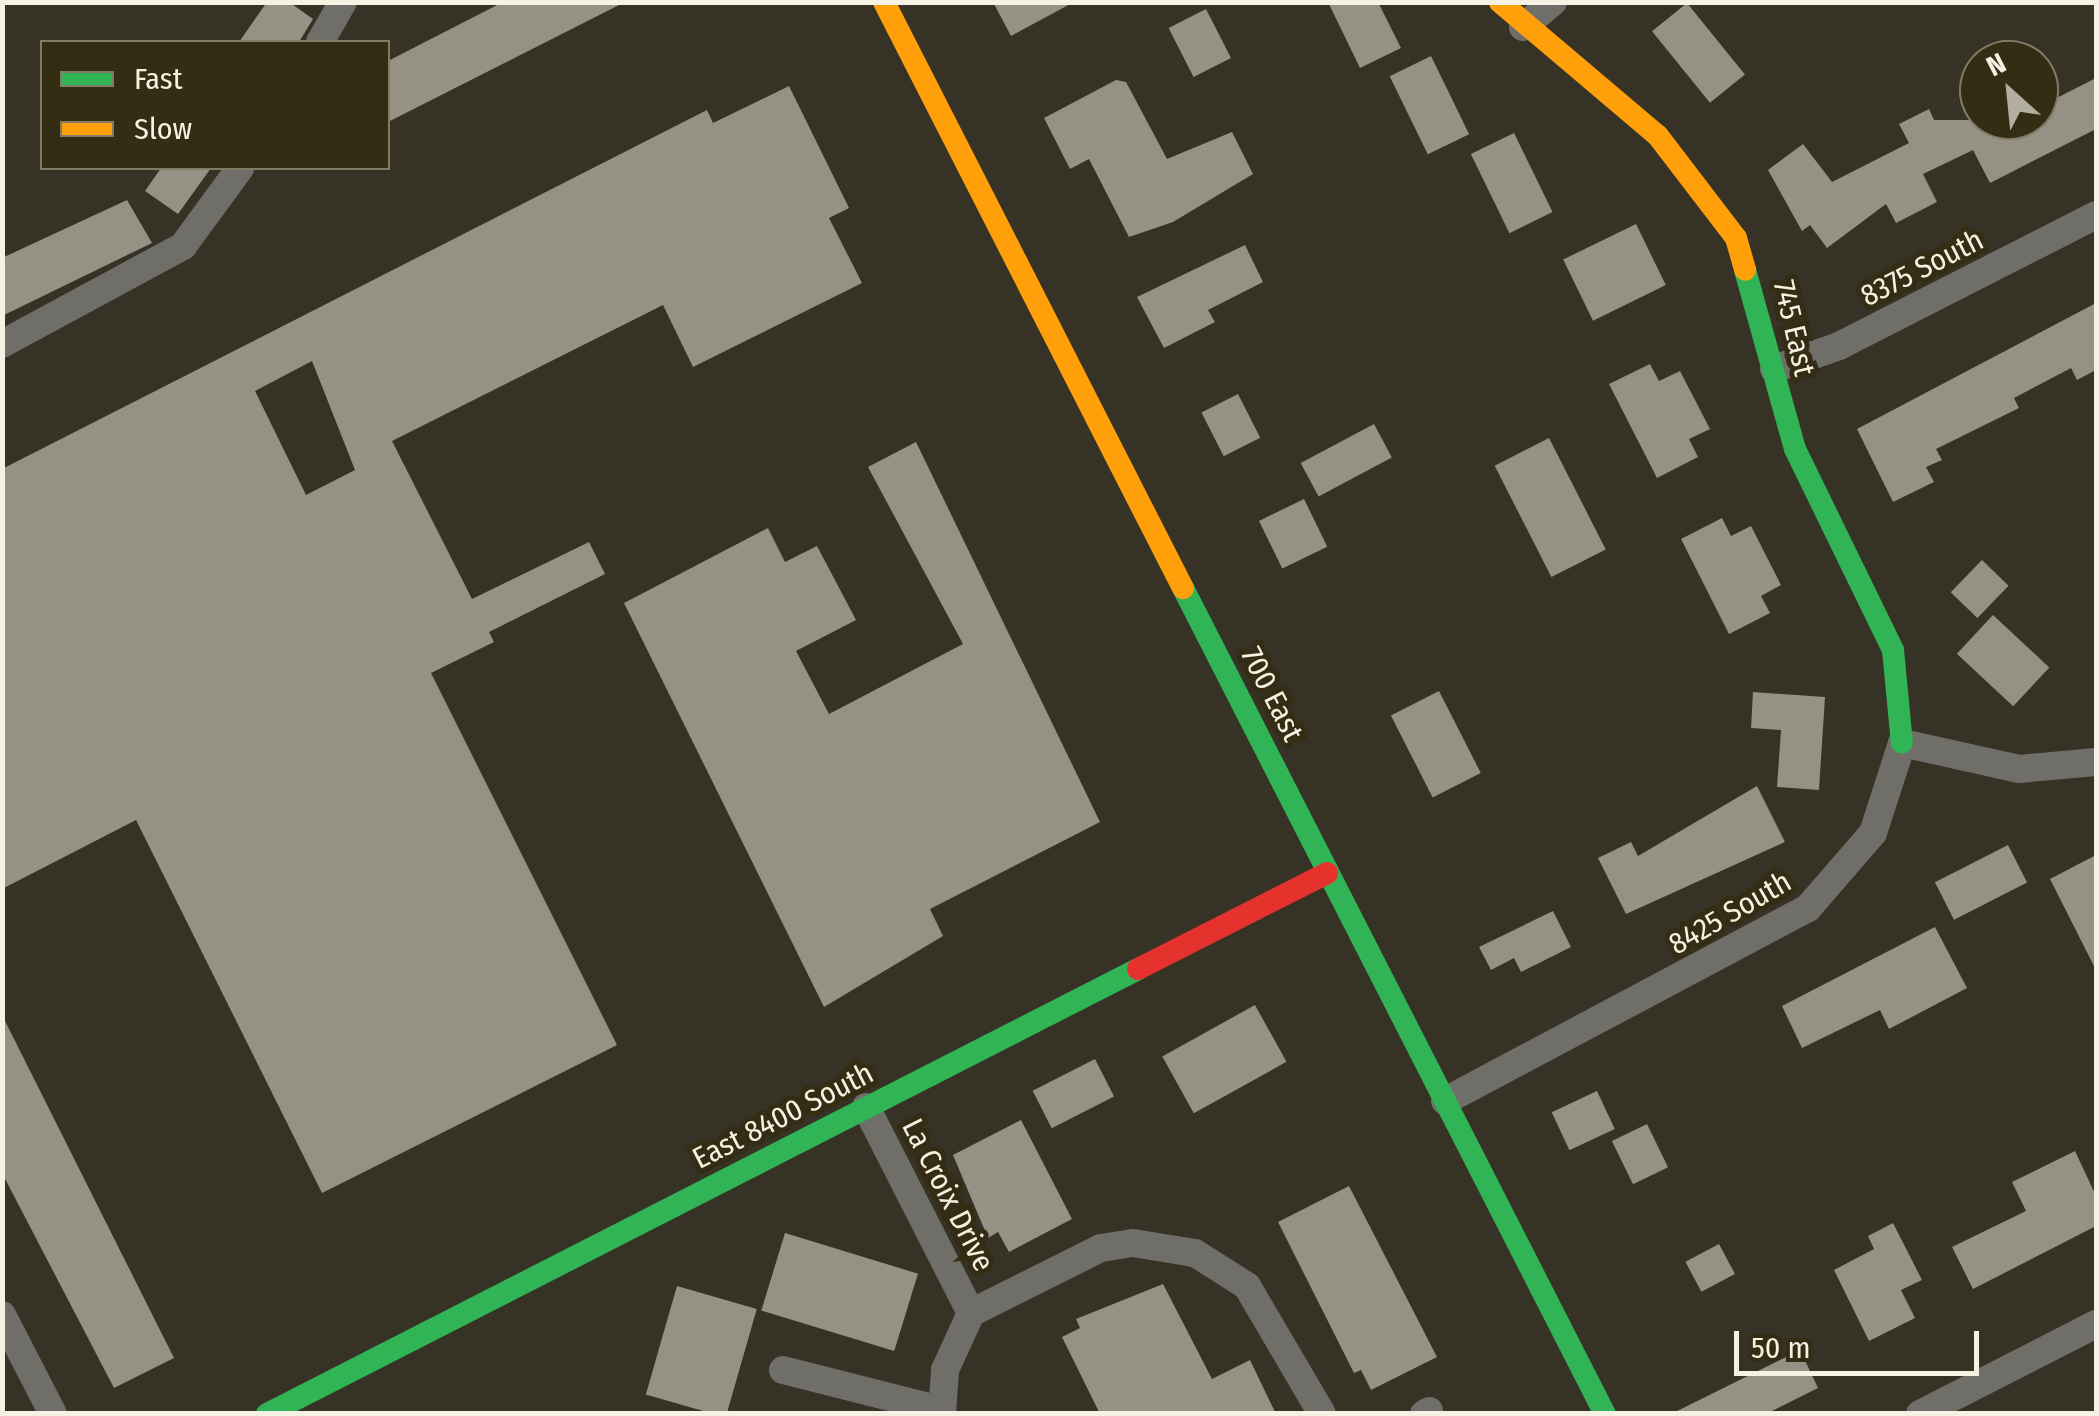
<!DOCTYPE html>
<style>
body{margin:0}
#map{position:relative;width:2099px;height:1416px;overflow:hidden;background:#363225;font-family:"Fira Sans Condensed",sans-serif}
div>[style]{position:absolute}
.building>*{inset:0;background:#959185;transform-origin:0 0}
.street>*{height:28px;margin:-14px;padding:0 14px;transform-origin:14px;border-radius:14px;background:#6f6e68}
.fast>*{height:22px;margin:-11px;padding:0 11px;transform-origin:11px;border-radius:11px;background:#30b455}
.slow>*{height:22px;margin:-11px;padding:0 11px;transform-origin:11px;border-radius:11px;background:#ff9f0a}
.jam>*{height:22px;margin:-11px;padding:0 11px;transform-origin:11px;border-radius:11px;background:#e5322d}
span{translate:-50% -50%;white-space:nowrap;text-align:center;line-height:1.15;-webkit-text-stroke:10px #342c13;paint-order:stroke}
.street-label{font-size:30px;color:#f6f2e3}
.frame{position:absolute;inset:0;border:5px solid #f6f2e3;pointer-events:none}
.legend{position:absolute;left:40px;top:40px;width:350px;height:130px;box-sizing:border-box;background:#342c13;border:2px solid #827b66;margin:0;padding:12px 18px;list-style:none;font-size:30px;color:#f6f2e3}
.legend li{display:flex;align-items:center;gap:20px;height:50px}
.legend b{width:50px;border:2px solid #827b66}
.north{position:absolute;left:1959px;top:40px;width:100px;height:100px;box-sizing:border-box;background:#342c13;border:2px solid #827b66;border-radius:50%;rotate:333deg;font-size:28px;font-weight:700;line-height:40px;text-align:center;color:#f6f2e3}
.north::after{content:'';display:block;margin:auto;width:35px;height:45px;background:#b3afa0;clip-path:polygon(50% 0,100% 100%,50% 72%,0 100%)}
.scale{position:absolute;left:1734px;top:1331px;width:245px;height:45px;box-sizing:border-box;border:5px solid #f6f2e3;border-top:0;padding-left:12px;font-size:30px;line-height:35px;white-space:nowrap;color:#f6f2e3;-webkit-text-stroke:8px #342c13;paint-order:stroke}
</style>
<div id="map">
<div class="building">
<div style="clip-path:polygon(267px 2px,289px 2px,313px 19px,299px 42px,239px 42px)"></div>
<div style="clip-path:polygon(503px 2px,625px 2px,388px 122px,388px 61px)"></div>
<div style="clip-path:polygon(993px 2px,1074px 2px,1011px 36px)"></div>
<div style="clip-path:polygon(1328px 2px,1378px 2px,1401px 48px,1360px 68px)"></div>
<div style="left:1687px;top:3px;width:92px;height:45px;rotate:51deg"></div>
<div style="left:1206px;top:9px;width:55px;height:42px;rotate:63deg"></div>
<div style="left:1431px;top:56px;width:87px;height:46px;rotate:64deg"></div>
<div style="clip-path:polygon(2096px 78px,2096px 129px,1990px 183px,1973px 150px,1923px 174px,1937px 202px,1896px 223px,1886px 204px,1827px 248px,1810px 225px,1802px 231px,1768px 170px,1803px 144px,1832px 182px,1909px 143px,1899px 124px,1929px 109px,1934px 120px,2039px 120px,2039px 107px)"></div>
<div style="clip-path:polygon(1116px 80px,1126px 82px,1167px 159px,1232px 132px,1253px 174px,1173px 222px,1129px 237px,1089px 159px,1070px 169px,1044px 118px)"></div>
<div style="clip-path:polygon(evenodd,789px 86px,849px 208px,829px 218px,862px 283px,693px 367px,663px 305px,392px 441px,472px 599px,589px 542px,605px 574px,489px 632px,494px 642px,431px 673px,617px 1045px,322px 1193px,136px 820px,2px 889px,2px 469px,707px 110px,713px 123px,789px 86px,312px 361px,355px 470px,306px 495px,255px 391px,312px 361px)"></div>
<div style="left:1514px;top:133px;width:88px;height:48px;rotate:64deg"></div>
<div style="clip-path:polygon(161px 168px,211px 168px,178px 214px,145px 191px)"></div>
<div style="clip-path:polygon(127px 200px,152px 243px,2px 316px,2px 258px)"></div>
<div style="left:1636px;top:224px;width:68px;height:81px;rotate:64deg"></div>
<div style="clip-path:polygon(1245px 245px,1263px 282px,1208px 310px,1215px 322px,1164px 348px,1137px 297px)"></div>
<div style="clip-path:polygon(2096px 303px,2096px 370px,2077px 380px,2071px 368px,2014px 398px,2019px 408px,1936px 449px,1942px 460px,1926px 467px,1934px 482px,1893px 502px,1857px 429px)"></div>
<div style="clip-path:polygon(1650px 364px,1659px 381px,1680px 371px,1710px 429px,1689px 439px,1698px 457px,1657px 478px,1609px 384px)"></div>
<div style="left:1238px;top:394px;width:49px;height:41px;rotate:63deg"></div>
<div style="left:1374px;top:424px;width:38px;height:83px;rotate:62deg"></div>
<div style="left:1549px;top:438px;width:125px;height:61px;rotate:63deg"></div>
<div style="clip-path:polygon(916px 442px,1100px 822px,930px 909px,943px 936px,824px 1007px,624px 603px,768px 528px,785px 562px,817px 546px,856px 620px,796px 651px,829px 714px,963px 644px,868px 467px)"></div>
<div style="left:1304px;top:499px;width:53px;height:50px;rotate:64deg"></div>
<div style="clip-path:polygon(1722px 518px,1731px 536px,1751px 526px,1781px 585px,1761px 596px,1770px 613px,1729px 634px,1681px 539px)"></div>
<div style="left:1982px;top:560px;width:37px;height:45px;rotate:44deg"></div>
<div style="left:1993px;top:615px;width:77px;height:53px;rotate:43deg"></div>
<div style="left:1439px;top:691px;width:92px;height:54px;rotate:63deg"></div>
<div style="clip-path:polygon(1753px 692px,1825px 697px,1819px 790px,1777px 787px,1781px 730px,1751px 728px)"></div>
<div style="clip-path:polygon(1757px 786px,1785px 842px,1626px 914px,1598px 858px,1631px 842px,1638px 856px)"></div>
<div style="left:2008px;top:845px;width:42px;height:82px;rotate:63deg"></div>
<div style="clip-path:polygon(2096px 855px,2096px 970px,2050px 879px)"></div>
<div style="clip-path:polygon(1553px 911px,1571px 947px,1521px 972px,1514px 958px,1491px 970px,1479px 947px)"></div>
<div style="clip-path:polygon(1935px 927px,1967px 988px,1889px 1029px,1880px 1010px,1802px 1048px,1782px 1006px)"></div>
<div style="left:1255px;top:1005px;width:65px;height:106px;rotate:61deg"></div>
<div style="clip-path:polygon(2px 1015px,174px 1358px,114px 1388px,2px 1173px)"></div>
<div style="left:1095px;top:1059px;width:42px;height:70px;rotate:63deg"></div>
<div style="left:1597px;top:1091px;width:42px;height:50px;rotate:65deg"></div>
<div style="clip-path:polygon(1021px 1120px,1072px 1219px,1009px 1252px,998px 1232px,988px 1238px,953px 1155px)"></div>
<div style="left:1647px;top:1124px;width:48px;height:39px;rotate:64deg"></div>
<div style="clip-path:polygon(2075px 1151px,2096px 1196px,2096px 1226px,1973px 1289px,1952px 1247px,2026px 1211px,2012px 1182px)"></div>
<div style="clip-path:polygon(1349px 1186px,1437px 1357px,1371px 1390px,1361px 1370px,1354px 1373px,1278px 1222px)"></div>
<div style="clip-path:polygon(1893px 1223px,1922px 1280px,1901px 1290px,1915px 1318px,1869px 1341px,1834px 1270px,1874px 1249px,1868px 1236px)"></div>
<div style="left:785px;top:1233px;width:139px;height:81px;rotate:17deg"></div>
<div style="left:1719px;top:1244px;width:34px;height:38px;rotate:62deg"></div>
<div style="clip-path:polygon(1163px 1284px,1212px 1379px,1250px 1360px,1276px 1414px,1100px 1414px,1062px 1337px,1080px 1328px,1076px 1319px)"></div>
<div style="left:677px;top:1286px;width:83px;height:113px;rotate:16deg"></div>
<div style="clip-path:polygon(1800px 1350px,1818px 1388px,1766px 1414px,1671px 1414px)"></div>
</div>
<div class="street">
<div style="left:1523px;top:27px;width:39px;rotate:-40deg"></div>
<div style="left:320px;top:42px;width:46px;rotate:-60.1deg"></div>
<div style="left:2px;top:344px;width:206px;rotate:-28.4deg"></div>
<div style="left:183px;top:246px;width:97px;rotate:-53.8deg"></div>
<div style="left:1774px;top:369px;width:69px;rotate:-19.5deg"></div>
<div style="left:1839px;top:346px;width:288px;rotate:-27deg"></div>
<div style="left:1445px;top:1101px;width:411px;rotate:-28deg"></div>
<div style="left:1808px;top:908px;width:99px;rotate:-49.1deg"></div>
<div style="left:1873px;top:833px;width:95px;rotate:-72.1deg"></div>
<div style="left:1902px;top:743px;width:120px;rotate:12.5deg"></div>
<div style="left:2019px;top:769px;width:77px;rotate:-5.2deg"></div>
<div style="left:866px;top:1107px;width:231px;rotate:63deg"></div>
<div style="left:2px;top:1315px;width:111px;rotate:62.7deg"></div>
<div style="left:783px;top:1370px;width:163px;rotate:14.2deg"></div>
<div style="left:942px;top:1414px;width:44px;rotate:-86.1deg"></div>
<div style="left:945px;top:1370px;width:63px;rotate:-65.5deg"></div>
<div style="left:971px;top:1313px;width:145px;rotate:-26.6deg"></div>
<div style="left:1101px;top:1248px;width:32px;rotate:-9deg"></div>
<div style="left:1133px;top:1243px;width:63px;rotate:9.2deg"></div>
<div style="left:1195px;top:1253px;width:62px;rotate:32.4deg"></div>
<div style="left:1247px;top:1286px;width:148px;rotate:59.6deg"></div>
<div style="left:1424px;top:1414px;width:6px;rotate:-31deg"></div>
<div style="left:1920px;top:1414px;width:198px;rotate:-27.1deg"></div>
</div>
<div class="fast">
<div style="left:1745px;top:270px;width:186px;rotate:74.4deg"></div>
<div style="left:1795px;top:449px;width:224px;rotate:64deg"></div>
<div style="left:1893px;top:650px;width:93px;rotate:84.5deg"></div>
<div style="left:1183px;top:588px;width:928px;rotate:62.94deg"></div>
<div style="left:267px;top:1414px;width:978px;rotate:-27.06deg"></div>
</div>
<div class="slow">
<div style="left:884px;top:2px;width:658px;rotate:62.97deg"></div>
<div style="left:1500px;top:2px;width:207px;rotate:40.3deg"></div>
<div style="left:1658px;top:136px;width:128px;rotate:52.6deg"></div>
<div style="left:1736px;top:238px;width:33px;rotate:74deg"></div>
</div>
<div class="jam">
<div style="left:1138px;top:969px;width:212px;rotate:-26.9deg"></div>
</div>
<div class="street-label">
<span style="left:1922px;top:268px;rotate:-27deg">8375 South</span>
<span style="left:1794px;top:328px;rotate:77deg">745 East</span>
<span style="left:1272px;top:694px;rotate:63deg">700 East</span>
<span style="left:1730px;top:913px;rotate:-30deg">8425 South</span>
<span style="left:783px;top:1116px;rotate:-27deg">East 8400 South</span>
<span style="left:948px;top:1195px;rotate:63deg">La Croix Drive</span>
</div>
<div class="frame"></div>
<ul class="legend">
<li><b style="height:12px;background:#30b455"></b>Fast</li>
<li><b style="height:12px;background:#ff9f0a"></b>Slow</li>
</ul>
<div class="north">N</div>
<div class="scale">50 m</div>
</div>
